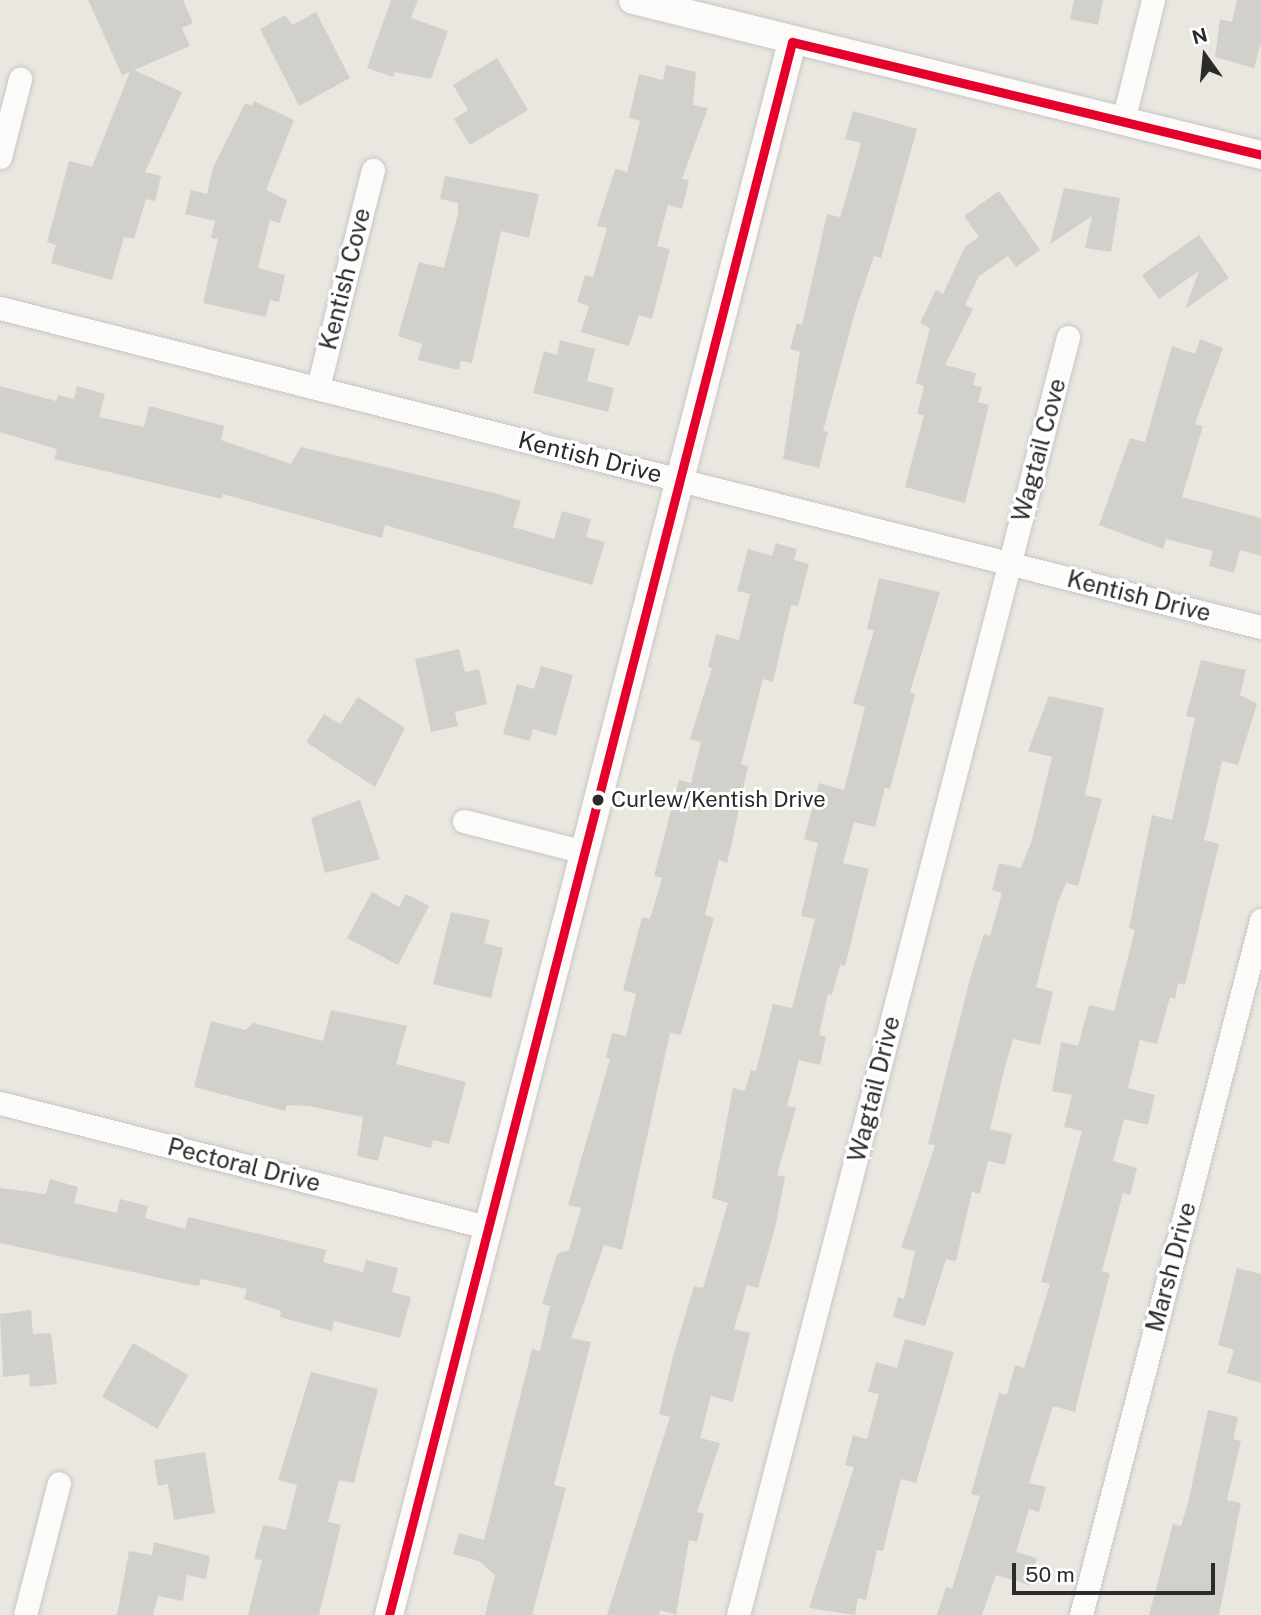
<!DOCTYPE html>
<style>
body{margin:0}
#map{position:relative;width:1261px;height:1615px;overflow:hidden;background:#e9e7e0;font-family:"Public Sans",sans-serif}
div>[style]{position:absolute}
.building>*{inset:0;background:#d2d0cb;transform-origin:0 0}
.roads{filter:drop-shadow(0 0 2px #c7c6c6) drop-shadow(0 0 2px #c7c6c6)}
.minor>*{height:23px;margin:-11.5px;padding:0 11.5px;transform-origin:11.5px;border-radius:11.5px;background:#fcfbfa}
.tertiary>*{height:28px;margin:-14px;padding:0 14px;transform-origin:14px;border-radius:14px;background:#fcfbfa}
.bus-1>*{height:9px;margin:-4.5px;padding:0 4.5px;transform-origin:4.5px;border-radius:4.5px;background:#e4002b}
.dots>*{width:19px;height:19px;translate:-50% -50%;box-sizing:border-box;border:4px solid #fff;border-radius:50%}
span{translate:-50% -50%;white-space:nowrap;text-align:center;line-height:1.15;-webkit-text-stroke:6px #fff;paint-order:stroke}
.bus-label{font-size:22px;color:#2b2b2b}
.left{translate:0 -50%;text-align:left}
.street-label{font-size:24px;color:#2b2b2b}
.north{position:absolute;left:1170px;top:21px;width:70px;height:70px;-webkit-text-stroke:5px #fff;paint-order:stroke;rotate:345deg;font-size:19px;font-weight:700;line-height:28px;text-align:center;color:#2b2b2b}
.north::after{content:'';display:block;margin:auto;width:24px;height:32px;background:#2b2b2b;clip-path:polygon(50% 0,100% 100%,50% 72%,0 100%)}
.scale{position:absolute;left:1012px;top:1563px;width:203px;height:32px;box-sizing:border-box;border:4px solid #2b2b2b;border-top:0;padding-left:9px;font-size:21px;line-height:24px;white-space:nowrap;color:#2b2b2b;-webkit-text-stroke:5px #fff;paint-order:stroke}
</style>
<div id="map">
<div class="building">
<div style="clip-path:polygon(88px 0,183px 0,193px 23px,182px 28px,190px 46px,134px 70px,182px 92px,145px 172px,161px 176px,155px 201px,146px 199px,134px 239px,124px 237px,112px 280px,51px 263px,56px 245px,47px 242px,69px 161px,92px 167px,130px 72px,122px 75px)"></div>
<div style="clip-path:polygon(391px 0,418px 0,411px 18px,448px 31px,431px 79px,395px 72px,393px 77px,367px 68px)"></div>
<div style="clip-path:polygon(1074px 0,1103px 0,1098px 25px,1070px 19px)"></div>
<div style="clip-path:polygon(1237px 0,1261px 0,1261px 43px,1254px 68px,1215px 57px,1220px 19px,1232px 22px)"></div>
<div style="clip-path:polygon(316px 12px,350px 78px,299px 106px,260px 29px,285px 15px,292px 25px)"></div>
<div style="clip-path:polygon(497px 58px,528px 110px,470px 145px,454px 119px,468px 110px,453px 85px)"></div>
<div style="clip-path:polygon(666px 65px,696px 72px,693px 105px,708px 108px,682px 179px,689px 180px,682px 209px,668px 205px,657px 246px,670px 249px,652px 319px,639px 315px,629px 346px,581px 332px,589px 306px,577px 302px,585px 275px,593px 277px,607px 228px,597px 226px,615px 169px,627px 172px,640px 121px,629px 118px,639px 74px,663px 80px)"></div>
<div style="clip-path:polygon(254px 101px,294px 120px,266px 190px,287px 200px,280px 223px,270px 220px,258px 268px,285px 275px,279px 302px,270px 300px,266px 317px,203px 303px,218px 239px,211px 238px,215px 221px,185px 214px,191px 190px,207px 194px,213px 168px,245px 103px,252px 106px)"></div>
<div style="clip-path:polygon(853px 111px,917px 129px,881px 258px,874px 256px,855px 312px,823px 431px,828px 432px,819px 468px,783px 459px,800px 352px,790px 349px,797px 323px,802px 325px,827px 214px,840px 217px,855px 166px,861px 143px,845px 139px)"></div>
<div style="clip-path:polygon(445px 176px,539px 194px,529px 238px,501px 231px,472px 363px,461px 361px,459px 370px,418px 360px,422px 344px,398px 336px,419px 262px,444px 268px,458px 213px,458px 203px,440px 199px)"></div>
<div style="clip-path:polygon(1064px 188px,1120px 198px,1111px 252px,1085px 248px,1092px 216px,1050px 244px)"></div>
<div style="clip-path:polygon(999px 191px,1040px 250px,1016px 267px,1008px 256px,979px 276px,965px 305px,973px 309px,945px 365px,976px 373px,973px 385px,982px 387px,978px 402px,989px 405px,965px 503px,905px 487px,924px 415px,917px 414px,924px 386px,916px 383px,930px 328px,920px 323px,936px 290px,943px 294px,965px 247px,979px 237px,964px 216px)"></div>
<div style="clip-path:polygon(1199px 235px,1229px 278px,1185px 309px,1199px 271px,1159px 299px,1142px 275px)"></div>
<div style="clip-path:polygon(1200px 339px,1223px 348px,1195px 424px,1203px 426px,1182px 497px,1261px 518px,1261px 556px,1240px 550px,1234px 573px,1209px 566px,1213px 551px,1166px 539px,1163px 549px,1099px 525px,1130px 438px,1145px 442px,1172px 346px,1195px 354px)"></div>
<div style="clip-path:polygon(560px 340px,595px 349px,587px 381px,614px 388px,608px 412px,533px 393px,544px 351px,557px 355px)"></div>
<div style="clip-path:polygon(0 386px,56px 401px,58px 395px,74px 399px,77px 386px,105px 394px,99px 417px,144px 427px,149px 406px,224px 426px,221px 440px,291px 464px,301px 447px,494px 493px,521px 501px,513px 527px,554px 539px,562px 511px,591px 519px,586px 537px,605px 542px,592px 585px,385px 525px,382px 538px,223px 494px,222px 499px,54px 459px,57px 449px,0 432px)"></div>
<div style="clip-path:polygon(776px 543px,797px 549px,794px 560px,809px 564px,798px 606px,791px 605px,773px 682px,763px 679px,741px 764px,748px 766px,732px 842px,727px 863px,719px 860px,705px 915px,714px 918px,681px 1035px,670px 1033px,622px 1250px,604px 1245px,571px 1338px,591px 1342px,554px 1485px,566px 1488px,551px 1544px,532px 1615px,485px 1615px,495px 1575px,479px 1561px,453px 1554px,459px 1533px,484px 1540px,532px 1349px,540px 1351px,550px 1306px,542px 1304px,557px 1254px,569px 1250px,581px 1208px,568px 1205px,610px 1059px,606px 1058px,612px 1033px,626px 1036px,636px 994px,623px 990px,642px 917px,650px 919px,662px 878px,654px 876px,679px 780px,691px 783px,701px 742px,690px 739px,712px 668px,708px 667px,716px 634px,739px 640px,750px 594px,737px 591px,748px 549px,772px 556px)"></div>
<div style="clip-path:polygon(879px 578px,940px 592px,910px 692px,915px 694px,890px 789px,885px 788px,875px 827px,854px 822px,843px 863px,869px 869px,845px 966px,840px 965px,832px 995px,828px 994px,819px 1035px,826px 1037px,820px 1065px,799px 1060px,787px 1106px,796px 1108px,777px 1175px,785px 1177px,775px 1228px,758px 1288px,747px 1285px,734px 1329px,750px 1333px,733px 1402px,711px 1396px,700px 1438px,720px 1443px,697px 1512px,704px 1514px,697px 1542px,689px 1540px,676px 1615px,660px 1610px,659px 1615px,607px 1615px,670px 1417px,659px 1414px,673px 1356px,694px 1286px,703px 1288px,728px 1203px,712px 1198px,733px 1088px,745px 1091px,751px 1070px,756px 1071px,773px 1004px,792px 1008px,815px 919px,801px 916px,818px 843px,804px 839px,819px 783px,844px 790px,865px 707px,853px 703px,874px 630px,867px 629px)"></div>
<div style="clip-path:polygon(459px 649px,465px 672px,479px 669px,487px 704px,455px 712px,458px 726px,431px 732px,415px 659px)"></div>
<div style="clip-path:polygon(1201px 660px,1246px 670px,1240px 695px,1257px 704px,1238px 765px,1222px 761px,1204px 840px,1219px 844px,1185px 985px,1178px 983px,1175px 999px,1170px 997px,1157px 1044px,1140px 1040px,1128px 1088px,1155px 1095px,1148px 1125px,1124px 1119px,1113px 1161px,1137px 1168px,1130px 1195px,1123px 1193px,1102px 1271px,1110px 1273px,1082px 1383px,1075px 1412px,1053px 1406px,1029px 1483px,1046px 1487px,1039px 1512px,1029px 1509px,1016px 1552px,1037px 1558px,1029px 1585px,996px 1575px,982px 1615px,937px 1615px,946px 1587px,952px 1589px,980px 1496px,971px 1494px,999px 1393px,1007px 1395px,1015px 1365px,1024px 1368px,1050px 1284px,1041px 1282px,1082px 1131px,1064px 1127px,1072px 1095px,1052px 1091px,1061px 1042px,1078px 1046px,1089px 1005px,1114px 1011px,1135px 930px,1129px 928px,1152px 815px,1172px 820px,1195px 718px,1186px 716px)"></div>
<div style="clip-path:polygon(541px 666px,573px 675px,556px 736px,533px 729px,530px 741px,503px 734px,517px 684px,534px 689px)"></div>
<div style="clip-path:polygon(1049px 696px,1104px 708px,1085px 795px,1102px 799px,1078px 886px,1066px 883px,1057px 905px,1036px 987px,1053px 992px,1040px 1045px,1013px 1039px,1005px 1067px,990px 1129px,1012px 1134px,1005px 1165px,988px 1161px,980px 1194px,972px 1192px,956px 1261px,946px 1259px,925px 1326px,893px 1317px,898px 1297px,904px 1299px,915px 1251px,901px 1248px,935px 1145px,928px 1144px,971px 975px,984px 934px,990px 936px,1002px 893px,992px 890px,999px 863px,1021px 868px,1032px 840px,1052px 757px,1028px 751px)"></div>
<div style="clip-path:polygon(358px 697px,405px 728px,375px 787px,306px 742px,324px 714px,340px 724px)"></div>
<div style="clip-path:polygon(360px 800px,380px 859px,325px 873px,311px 818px)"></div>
<div style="clip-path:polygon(372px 892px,399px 907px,406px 894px,429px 906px,398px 965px,347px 938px)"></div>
<div style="clip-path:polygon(451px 912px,490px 920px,484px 943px,503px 948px,491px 998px,433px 984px)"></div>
<div style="clip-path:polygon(331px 1010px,407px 1026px,396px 1064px,466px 1082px,449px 1144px,433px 1140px,431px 1148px,384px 1136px,378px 1161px,357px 1156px,363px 1117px,309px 1106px,287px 1105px,285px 1111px,194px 1087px,211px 1021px,245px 1030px,253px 1023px,323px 1041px)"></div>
<div style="clip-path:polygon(50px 1179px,78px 1187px,74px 1203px,117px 1213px,120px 1199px,148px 1206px,145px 1218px,185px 1229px,188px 1217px,326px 1250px,323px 1262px,363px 1272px,366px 1260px,398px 1268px,392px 1292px,411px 1297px,400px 1338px,334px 1321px,332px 1331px,280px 1317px,281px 1311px,244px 1299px,247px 1289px,201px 1279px,199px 1286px,192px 1285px,0 1243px,0 1188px,46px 1194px)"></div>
<div style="clip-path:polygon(1237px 1268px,1261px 1274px,1261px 1383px,1227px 1373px,1234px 1350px,1218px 1345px)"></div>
<div style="clip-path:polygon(31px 1310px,33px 1334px,51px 1333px,57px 1384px,30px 1387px,29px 1374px,3px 1377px,0 1314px)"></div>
<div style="clip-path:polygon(905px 1339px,954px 1352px,916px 1483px,901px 1479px,883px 1551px,877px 1550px,866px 1600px,858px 1598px,855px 1615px,809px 1608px,854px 1467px,845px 1465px,853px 1435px,867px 1439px,879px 1394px,868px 1392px,876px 1362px,897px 1368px)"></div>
<div style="left:133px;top:1343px;width:64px;height:62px;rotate:30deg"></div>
<div style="clip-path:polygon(311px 1372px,378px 1389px,360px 1458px,354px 1483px,339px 1480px,328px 1522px,341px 1525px,319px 1615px,248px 1615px,262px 1560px,254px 1559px,263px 1525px,286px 1530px,297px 1485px,278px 1480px)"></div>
<div style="clip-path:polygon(1208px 1410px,1238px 1417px,1233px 1439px,1241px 1441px,1227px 1500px,1241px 1503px,1219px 1615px,1149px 1615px,1173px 1524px,1181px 1526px,1188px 1503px)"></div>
<div style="clip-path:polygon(205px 1452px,215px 1513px,174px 1520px,168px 1484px,158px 1486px,154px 1460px)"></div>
<div style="clip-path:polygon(154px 1542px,210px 1556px,206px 1579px,187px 1575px,183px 1601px,158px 1596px,153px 1615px,117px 1615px,129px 1551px,152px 1555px)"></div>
</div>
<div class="roads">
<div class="minor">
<div style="left:1123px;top:121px;width:125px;rotate:-76.1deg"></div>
<div style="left:0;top:157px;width:81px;rotate:-75.6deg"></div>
<div style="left:0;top:308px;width:1301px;rotate:14.2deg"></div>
<div style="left:318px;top:387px;width:224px;rotate:-75.8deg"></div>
<div style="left:464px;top:821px;width:124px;rotate:14.5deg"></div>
<div style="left:0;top:1103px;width:503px;rotate:14.29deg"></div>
<div style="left:25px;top:1615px;width:136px;rotate:-75.6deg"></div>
<div style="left:738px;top:1615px;width:1320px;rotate:-75.52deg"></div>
<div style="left:1081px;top:1615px;width:718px;rotate:-75.48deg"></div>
</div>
<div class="tertiary">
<div style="left:633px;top:0;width:647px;rotate:13.86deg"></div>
<div style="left:389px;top:1615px;width:1624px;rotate:-75.63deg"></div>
</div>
</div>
<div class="bus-1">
<div style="left:792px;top:42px;width:482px;rotate:13.5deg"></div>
<div style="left:389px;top:1615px;width:1624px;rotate:-75.63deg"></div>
</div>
<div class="dots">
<div style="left:598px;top:800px;background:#2b2b2b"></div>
</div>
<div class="bus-label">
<span class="left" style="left:611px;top:800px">Curlew/Kentish Drive</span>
</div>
<div class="street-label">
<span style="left:345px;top:279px;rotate:-76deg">Kentish Cove</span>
<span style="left:1039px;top:450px;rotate:-75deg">Wagtail Cove</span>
<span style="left:590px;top:457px;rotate:14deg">Kentish Drive</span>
<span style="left:1139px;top:596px;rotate:14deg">Kentish Drive</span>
<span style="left:874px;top:1089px;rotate:-76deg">Wagtail Drive</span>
<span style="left:244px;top:1165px;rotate:14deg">Pectoral Drive</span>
<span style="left:1171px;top:1267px;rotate:-75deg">Marsh Drive</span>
</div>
<div class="north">N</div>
<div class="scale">50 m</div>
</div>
